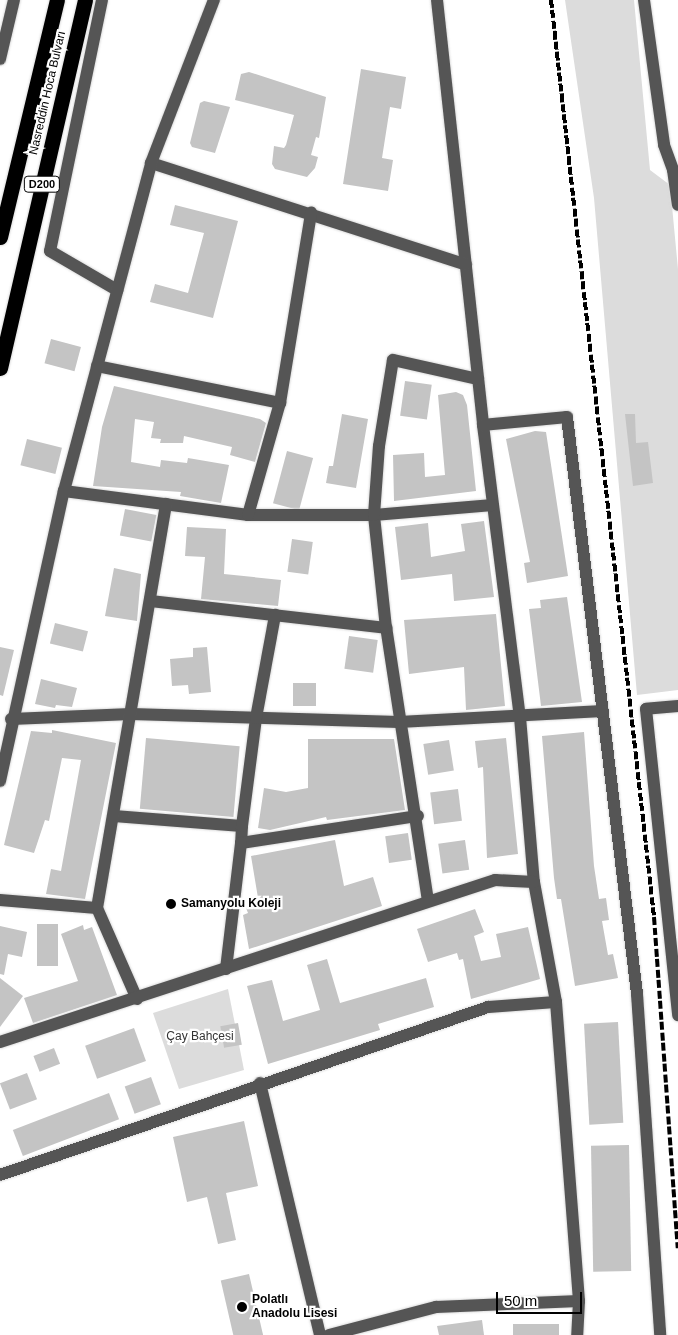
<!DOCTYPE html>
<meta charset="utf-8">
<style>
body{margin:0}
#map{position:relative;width:678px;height:1335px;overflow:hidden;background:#fff;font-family:Arial,sans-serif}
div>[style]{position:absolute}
.green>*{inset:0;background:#dcdcdc}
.building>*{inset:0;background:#c4c4c4;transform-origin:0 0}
.roads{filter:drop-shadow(0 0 1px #dbdbdb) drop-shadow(0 0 1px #dbdbdb)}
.minor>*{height:12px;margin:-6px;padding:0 6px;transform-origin:6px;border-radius:6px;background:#555}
.highway>*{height:15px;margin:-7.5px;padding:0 7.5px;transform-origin:7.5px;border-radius:7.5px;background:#000}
.rail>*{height:4px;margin-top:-2px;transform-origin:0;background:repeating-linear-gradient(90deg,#000 0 8px,transparent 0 10.5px)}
.dots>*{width:14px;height:14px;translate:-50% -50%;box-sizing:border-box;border:2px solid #fff;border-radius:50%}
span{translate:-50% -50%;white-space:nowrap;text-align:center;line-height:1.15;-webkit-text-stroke:4.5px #fff;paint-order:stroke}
.shield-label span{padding:1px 4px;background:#fff;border:1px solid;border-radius:4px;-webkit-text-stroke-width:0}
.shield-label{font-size:11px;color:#000;font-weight:700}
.street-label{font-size:12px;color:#000}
.poi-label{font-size:12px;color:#000;font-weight:700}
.left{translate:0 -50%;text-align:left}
.park-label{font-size:12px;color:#333}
.scale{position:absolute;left:496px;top:1292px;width:86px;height:22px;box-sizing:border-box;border:2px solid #000;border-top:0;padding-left:6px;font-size:15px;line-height:18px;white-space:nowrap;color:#000;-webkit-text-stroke:4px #fff;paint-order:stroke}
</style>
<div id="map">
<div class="green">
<div style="clip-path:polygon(565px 0,634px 0,650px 170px,670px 185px,678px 269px,678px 690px,637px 695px,594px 198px)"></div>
<div style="clip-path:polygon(228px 989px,244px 1070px,179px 1089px,153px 1013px)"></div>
</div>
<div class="building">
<div style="clip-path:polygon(361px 69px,406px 77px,401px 109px,390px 107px,382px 158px,393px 160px,388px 191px,343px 184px)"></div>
<div style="clip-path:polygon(249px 72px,326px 97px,319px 138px,316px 137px,311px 155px,318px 157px,315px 168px,307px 177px,275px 169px,272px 164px,274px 146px,284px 148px,286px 145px,294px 115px,235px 100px,241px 74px)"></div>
<div style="clip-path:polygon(204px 101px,230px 107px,215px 153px,192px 147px,190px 143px,200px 103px)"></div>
<div style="clip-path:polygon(175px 205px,238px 221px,213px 318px,150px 302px,155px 284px,188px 293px,204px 233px,170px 225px)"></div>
<div style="left:51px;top:339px;width:31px;height:25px;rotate:15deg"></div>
<div style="left:405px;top:381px;width:27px;height:35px;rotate:8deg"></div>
<div style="clip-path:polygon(114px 386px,260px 419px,266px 423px,255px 462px,230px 455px,232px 447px,184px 436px,183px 443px,160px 443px,161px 439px,151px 438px,154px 422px,135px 419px,131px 462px,160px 467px,161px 460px,187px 463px,188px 458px,229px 465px,221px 503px,180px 496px,181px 492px,93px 486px,102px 427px)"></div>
<div style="clip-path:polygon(456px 392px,463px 395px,467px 405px,476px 491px,394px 501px,393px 455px,424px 453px,425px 477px,445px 475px,438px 395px)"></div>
<div style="clip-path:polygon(342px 414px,368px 419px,356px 488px,326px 483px,329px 466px,333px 466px)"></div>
<div style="clip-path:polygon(625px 414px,635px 414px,636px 443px,648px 442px,653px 483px,633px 486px)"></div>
<div style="clip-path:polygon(535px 431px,546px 432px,568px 576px,527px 583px,524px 563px,530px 562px,506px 439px)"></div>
<div style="left:27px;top:439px;width:36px;height:27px;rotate:14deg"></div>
<div style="left:287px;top:451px;width:27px;height:54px;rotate:15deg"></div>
<div style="left:125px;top:509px;width:32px;height:27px;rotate:11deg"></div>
<div style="clip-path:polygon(484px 521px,494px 597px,454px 601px,452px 574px,401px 580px,395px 527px,428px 523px,431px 557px,465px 551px,461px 524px)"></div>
<div style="clip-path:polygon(187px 527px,226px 529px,224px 574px,281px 580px,278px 606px,201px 599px,205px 557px,185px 556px)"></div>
<div style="left:292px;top:539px;width:21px;height:33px;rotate:8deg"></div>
<div style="clip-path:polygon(114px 568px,141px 574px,137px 621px,105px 616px)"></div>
<div style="clip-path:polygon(567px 597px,582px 702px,541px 706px,529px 609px,541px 608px,540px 600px)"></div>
<div style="clip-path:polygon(496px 614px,505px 706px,466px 710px,464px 667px,409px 674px,404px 620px)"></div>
<div style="left:55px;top:623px;width:34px;height:21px;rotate:14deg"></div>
<div style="left:349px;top:636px;width:29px;height:33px;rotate:8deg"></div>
<div style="clip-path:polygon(0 647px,14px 650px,3px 696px,0 695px)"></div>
<div style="clip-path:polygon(207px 647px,211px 692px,189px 694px,188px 685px,172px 686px,170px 659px,193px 657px,193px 648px)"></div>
<div style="clip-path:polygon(41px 679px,77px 688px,72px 707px,56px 705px,55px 708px,35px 704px)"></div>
<div style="left:293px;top:683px;width:23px;height:23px"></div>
<div style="clip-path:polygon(52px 730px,116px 743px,85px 899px,46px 894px,51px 869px,61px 871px,81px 760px,62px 758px,49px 821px,45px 820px,34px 853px,4px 845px,31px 731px,52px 733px)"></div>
<div style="clip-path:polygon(584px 732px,594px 866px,599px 899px,606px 898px,609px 920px,602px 921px,608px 955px,613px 954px,618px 978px,575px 986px,561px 899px,557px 899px,554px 878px,542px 736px)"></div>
<div style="left:146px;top:738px;width:94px;height:71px;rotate:5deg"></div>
<div style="clip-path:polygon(506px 738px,518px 854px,487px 858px,483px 767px,478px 768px,475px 741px)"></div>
<div style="clip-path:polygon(308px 739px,394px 739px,405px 810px,327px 820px,326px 817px,270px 830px,258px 828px,264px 788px,286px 792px,308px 788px)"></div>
<div style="left:449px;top:740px;width:31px;height:26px;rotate:81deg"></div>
<div style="left:458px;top:789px;width:32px;height:28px;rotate:83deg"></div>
<div style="left:408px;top:833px;width:27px;height:23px;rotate:82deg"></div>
<div style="clip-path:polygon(335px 840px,344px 886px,373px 877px,382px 906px,249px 949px,243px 915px,248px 913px,246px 908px,259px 904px,251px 856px)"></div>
<div style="left:465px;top:840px;width:30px;height:27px;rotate:82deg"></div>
<div style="clip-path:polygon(475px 909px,484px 932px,474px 936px,481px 961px,501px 957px,496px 934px,528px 927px,540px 979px,471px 999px,463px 959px,459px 960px,457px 953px,428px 962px,417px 929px)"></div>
<div style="left:37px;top:924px;width:21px;height:42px"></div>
<div style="clip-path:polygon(83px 925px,84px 930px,92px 927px,117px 995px,33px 1023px,24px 998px,78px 981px,61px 934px)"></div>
<div style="clip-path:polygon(0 926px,27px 932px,22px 957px,8px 954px,4px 975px,0 974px)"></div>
<div style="clip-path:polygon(327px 959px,340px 1003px,426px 978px,434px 1007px,378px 1024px,380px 1030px,268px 1064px,247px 986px,272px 980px,283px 1021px,320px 1010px,307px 965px)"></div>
<div style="clip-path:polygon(0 978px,23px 996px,0 1027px)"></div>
<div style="left:618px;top:1022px;width:101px;height:34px;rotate:87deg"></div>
<div style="left:238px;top:1023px;width:22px;height:18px;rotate:80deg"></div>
<div style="left:134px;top:1028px;width:35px;height:52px;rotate:70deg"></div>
<div style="left:54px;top:1048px;width:17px;height:22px;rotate:69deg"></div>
<div style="left:27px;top:1073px;width:28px;height:29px;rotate:69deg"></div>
<div style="left:151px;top:1077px;width:29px;height:28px;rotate:70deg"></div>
<div style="left:109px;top:1093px;width:28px;height:103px;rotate:69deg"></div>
<div style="clip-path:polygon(244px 1121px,258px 1186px,226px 1193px,236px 1240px,218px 1244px,207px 1197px,187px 1202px,173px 1137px)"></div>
<div style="left:629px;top:1145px;width:126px;height:38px;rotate:89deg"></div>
<div style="left:249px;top:1274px;width:63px;height:29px;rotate:77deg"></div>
<div style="clip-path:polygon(482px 1320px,484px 1335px,439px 1335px,437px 1326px)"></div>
<div style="left:513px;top:1324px;width:46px;height:11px"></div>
</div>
<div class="roads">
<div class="minor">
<div style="left:102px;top:0;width:256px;rotate:101.7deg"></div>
<div style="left:50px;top:251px;width:78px;rotate:30.2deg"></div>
<div style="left:437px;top:0;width:427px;rotate:83.8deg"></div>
<div style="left:483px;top:425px;width:294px;rotate:82.8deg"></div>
<div style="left:520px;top:717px;width:166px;rotate:85.2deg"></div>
<div style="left:534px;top:882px;width:122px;rotate:79.6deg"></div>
<div style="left:556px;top:1002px;width:300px;rotate:85.6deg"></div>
<div style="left:579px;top:1301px;width:34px;rotate:93deg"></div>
<div style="left:644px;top:0;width:146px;rotate:82.1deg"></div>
<div style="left:664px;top:145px;width:27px;rotate:70deg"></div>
<div style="left:673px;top:170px;width:35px;rotate:82deg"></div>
<div style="left:0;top:59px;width:61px;rotate:-76.7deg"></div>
<div style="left:151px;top:163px;width:331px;rotate:17.9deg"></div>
<div style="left:97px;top:366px;width:187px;rotate:11.4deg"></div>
<div style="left:483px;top:425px;width:84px;rotate:-5.4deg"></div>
<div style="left:567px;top:417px;width:581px;rotate:83.08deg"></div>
<div style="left:637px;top:994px;width:342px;rotate:86.1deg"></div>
<div style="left:64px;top:491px;width:186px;rotate:7.4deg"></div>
<div style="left:248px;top:515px;width:126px"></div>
<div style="left:374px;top:515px;width:119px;rotate:-4.8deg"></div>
<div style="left:248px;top:515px;width:116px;rotate:-74.1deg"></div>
<div style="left:280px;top:403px;width:193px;rotate:-80.7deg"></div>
<div style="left:150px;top:601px;width:238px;rotate:6.5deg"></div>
<div style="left:678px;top:706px;width:32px;rotate:175deg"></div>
<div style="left:646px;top:709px;width:308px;rotate:84deg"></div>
<div style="left:11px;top:719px;width:120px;rotate:-2.4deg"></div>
<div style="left:131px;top:714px;width:268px;rotate:1.7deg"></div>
<div style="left:399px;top:722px;width:204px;rotate:-3.1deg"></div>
<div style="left:0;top:781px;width:297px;rotate:-77.6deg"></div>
<div style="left:64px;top:491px;width:339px;rotate:-75.1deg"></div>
<div style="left:151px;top:163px;width:175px;rotate:-68.9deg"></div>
<div style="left:114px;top:816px;width:128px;rotate:4.5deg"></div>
<div style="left:242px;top:826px;width:17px;rotate:93deg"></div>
<div style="left:241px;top:843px;width:179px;rotate:-8.7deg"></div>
<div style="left:242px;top:826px;width:109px;rotate:-82.6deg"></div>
<div style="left:256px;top:718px;width:105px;rotate:-79.5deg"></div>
<div style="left:0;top:900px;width:97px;rotate:4.7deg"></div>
<div style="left:428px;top:901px;width:276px;rotate:-98.7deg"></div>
<div style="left:386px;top:628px;width:114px;rotate:-96.1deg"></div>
<div style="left:374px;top:515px;width:69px;rotate:-85.9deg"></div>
<div style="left:379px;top:446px;width:87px;rotate:-80.8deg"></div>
<div style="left:393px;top:360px;width:87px;rotate:12.6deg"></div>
<div style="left:226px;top:969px;width:127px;rotate:-83.2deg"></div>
<div style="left:137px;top:999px;width:99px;rotate:-113.7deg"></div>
<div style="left:97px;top:908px;width:410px;rotate:-80.3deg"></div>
<div style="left:0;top:1042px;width:521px;rotate:-18.12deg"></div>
<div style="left:495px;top:880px;width:39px;rotate:3deg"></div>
<div style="left:260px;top:1083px;width:259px;rotate:76.6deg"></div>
<div style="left:0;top:1175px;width:516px;rotate:-19deg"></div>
<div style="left:488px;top:1007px;width:68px;rotate:-4.2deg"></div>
<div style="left:329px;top:1335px;width:111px;rotate:-14.7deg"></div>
<div style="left:436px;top:1307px;width:143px;rotate:-2.4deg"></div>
</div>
<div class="highway">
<div style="left:0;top:237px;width:244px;rotate:-76.5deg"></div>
<div style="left:0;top:368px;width:378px;rotate:-77deg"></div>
</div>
</div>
<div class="rail">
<div style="left:551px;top:0;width:923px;rotate:83.59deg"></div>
<div style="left:654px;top:917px;width:332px;rotate:85.9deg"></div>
</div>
<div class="dots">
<div style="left:171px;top:904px;background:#000"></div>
<div style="left:242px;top:1307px;background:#000"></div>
</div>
<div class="shield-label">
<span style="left:42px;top:184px">D200</span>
</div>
<div class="street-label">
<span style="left:48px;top:93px;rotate:-77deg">Nasreddin Hoca Bulvarı</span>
</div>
<div class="poi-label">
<span class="left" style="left:181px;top:904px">Samanyolu Koleji</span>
<span class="left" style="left:252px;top:1307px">Polatlı<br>Anadolu Lisesi</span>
</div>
<div class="park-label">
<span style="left:200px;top:1037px">Çay Bahçesi</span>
</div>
<div class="scale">50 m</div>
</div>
